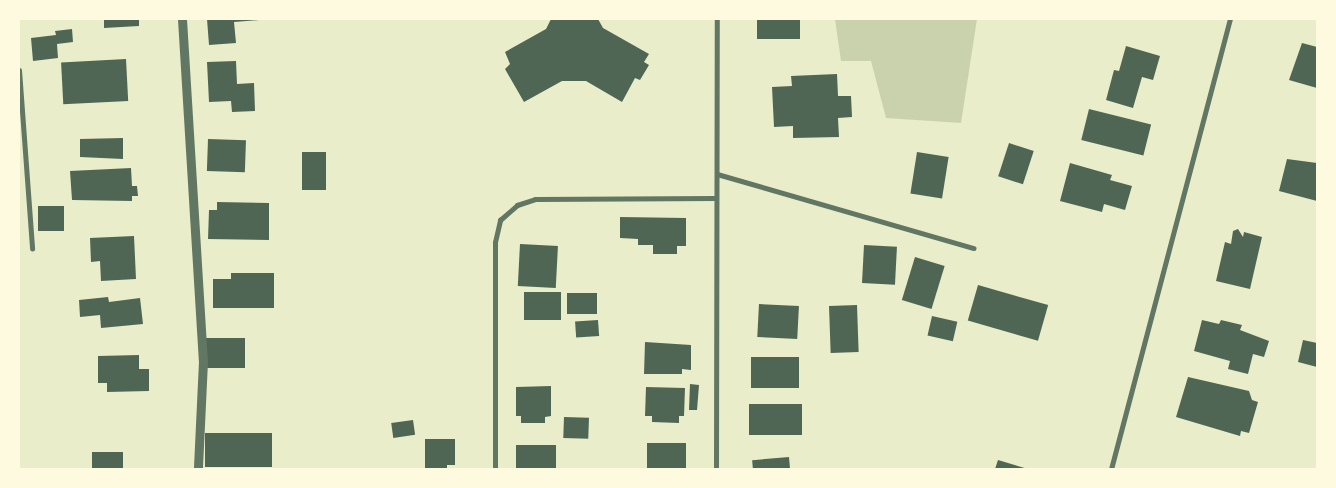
<!DOCTYPE html>
<style>
body{margin:0}
#map{position:relative;width:1336px;height:488px;overflow:hidden;background:#e9edc9;font-family:Raleway,sans-serif}
div>[style]{position:absolute}
.green>*{inset:0;background:#cad2ad}
.building>*{inset:0;background:#4f6655;transform-origin:0 0}
.minor>*{height:5px;margin:-2.5px;padding:0 2.5px;transform-origin:2.5px;border-radius:2.5px;background:#617663}
.tertiary>*{height:9px;margin:-4.5px;padding:0 4.5px;transform-origin:4.5px;border-radius:4.5px;background:#617663}
span{translate:-50% -50%;white-space:nowrap;text-align:center;line-height:1.15;-webkit-text-stroke:4.5px #fefae0;paint-order:stroke}
.frame{position:absolute;inset:0;border:20px solid #fefae0;pointer-events:none}
</style>
<div id="map">
<div class="green">
<div style="clip-path:polygon(835px 19px,977px 19px,961px 123px,886px 118px,871px 61px,841px 61px)"></div>
</div>
<div class="building">
<div style="clip-path:polygon(104px 19px,139px 19px,139px 26px,104px 28px)"></div>
<div style="clip-path:polygon(207px 19px,259px 19px,259px 20px,234px 22px,236px 43px,209px 45px)"></div>
<div style="clip-path:polygon(551px 19px,598px 19px,603px 28px,649px 54px,644px 62px,649px 65px,640px 80px,635px 78px,622px 102px,586px 81px,562px 81px,524px 102px,505px 69px,510px 64px,505px 52px,546px 29px)"></div>
<div style="left:757px;top:19px;width:43px;height:20px"></div>
<div style="clip-path:polygon(72px 29px,73px 42px,57px 44px,58px 58px,33px 61px,31px 38px,56px 35px,55px 31px)"></div>
<div style="clip-path:polygon(1302px 43px,1317px 47px,1317px 88px,1289px 80px)"></div>
<div style="clip-path:polygon(1126px 46px,1160px 56px,1153px 80px,1142px 77px,1133px 108px,1106px 100px,1114px 70px,1119px 71px)"></div>
<div style="left:126px;top:59px;width:42px;height:65px;rotate:87deg"></div>
<div style="clip-path:polygon(236px 61px,237px 84px,254px 83px,255px 111px,232px 112px,231px 101px,209px 102px,207px 62px)"></div>
<div style="clip-path:polygon(837px 74px,838px 96px,851px 96px,852px 117px,838px 118px,839px 137px,793px 138px,793px 126px,774px 127px,772px 87px,792px 86px,791px 76px)"></div>
<div style="left:1089px;top:109px;width:64px;height:32px;rotate:14deg"></div>
<div style="clip-path:polygon(123px 138px,123px 159px,80px 157px,80px 139px)"></div>
<div style="left:208px;top:139px;width:38px;height:32px;rotate:2deg"></div>
<div style="left:1009px;top:143px;width:26px;height:35px;rotate:18deg"></div>
<div style="left:302px;top:152px;width:24px;height:38px"></div>
<div style="left:917px;top:152px;width:32px;height:42px;rotate:9deg"></div>
<div style="clip-path:polygon(1287px 159px,1317px 163px,1317px 201px,1279px 191px)"></div>
<div style="clip-path:polygon(1070px 163px,1112px 175px,1110px 180px,1132px 186px,1125px 210px,1104px 204px,1102px 212px,1060px 201px)"></div>
<div style="clip-path:polygon(131px 168px,132px 186px,137px 186px,138px 196px,132px 196px,132px 201px,72px 200px,70px 171px)"></div>
<div style="clip-path:polygon(217px 202px,269px 203px,269px 240px,208px 239px,209px 210px,217px 210px)"></div>
<div style="left:38px;top:206px;width:26px;height:25px"></div>
<div style="clip-path:polygon(620px 217px,686px 218px,686px 246px,677px 246px,677px 254px,653px 254px,653px 245px,638px 245px,638px 239px,620px 238px)"></div>
<div style="clip-path:polygon(1238px 229px,1243px 237px,1244px 232px,1262px 237px,1250px 289px,1216px 281px,1225px 242px,1231px 244px,1233px 231px)"></div>
<div style="clip-path:polygon(134px 236px,136px 279px,101px 281px,100px 261px,91px 262px,90px 238px)"></div>
<div style="left:520px;top:244px;width:38px;height:42px;rotate:3deg"></div>
<div style="left:864px;top:245px;width:33px;height:38px;rotate:3deg"></div>
<div style="left:915px;top:257px;width:31px;height:45px;rotate:17deg"></div>
<div style="clip-path:polygon(231px 273px,274px 273px,274px 308px,213px 308px,213px 279px,231px 279px)"></div>
<div style="left:978px;top:285px;width:73px;height:37px;rotate:16deg"></div>
<div style="left:561px;top:292px;width:28px;height:37px;rotate:90deg"></div>
<div style="left:567px;top:293px;width:30px;height:21px"></div>
<div style="clip-path:polygon(108px 297px,109px 302px,140px 298px,143px 324px,101px 328px,100px 315px,80px 317px,79px 300px)"></div>
<div style="left:759px;top:304px;width:40px;height:33px;rotate:3deg"></div>
<div style="left:857px;top:305px;width:47px;height:28px;rotate:88deg"></div>
<div style="left:932px;top:316px;width:26px;height:20px;rotate:13deg"></div>
<div style="left:598px;top:320px;width:16px;height:23px;rotate:86deg"></div>
<div style="clip-path:polygon(1202px 320px,1219px 324px,1221px 320px,1242px 325px,1240px 330px,1269px 341px,1264px 357px,1253px 354px,1248px 374px,1228px 369px,1230px 361px,1194px 351px)"></div>
<div style="left:204px;top:338px;width:41px;height:30px"></div>
<div style="clip-path:polygon(1303px 340px,1317px 343px,1317px 367px,1298px 362px)"></div>
<div style="clip-path:polygon(645px 342px,691px 345px,691px 370px,682px 369px,682px 374px,644px 374px)"></div>
<div style="clip-path:polygon(139px 355px,139px 369px,149px 369px,149px 391px,107px 392px,107px 383px,98px 383px,98px 356px)"></div>
<div style="left:751px;top:357px;width:48px;height:31px"></div>
<div style="clip-path:polygon(1188px 377px,1249px 391px,1252px 400px,1258px 402px,1249px 433px,1241px 431px,1240px 436px,1176px 417px)"></div>
<div style="clip-path:polygon(690px 384px,699px 385px,697px 410px,689px 410px)"></div>
<div style="clip-path:polygon(551px 386px,551px 416px,545px 417px,545px 423px,521px 423px,521px 416px,516px 416px,516px 387px)"></div>
<div style="clip-path:polygon(646px 387px,685px 388px,684px 416px,679px 416px,679px 423px,652px 422px,652px 416px,645px 416px)"></div>
<div style="left:749px;top:404px;width:53px;height:31px"></div>
<div style="left:564px;top:417px;width:25px;height:21px;rotate:2deg"></div>
<div style="left:413px;top:420px;width:15px;height:22px;rotate:82deg"></div>
<div style="left:205px;top:433px;width:67px;height:34px"></div>
<div style="clip-path:polygon(425px 439px,455px 439px,455px 465px,447px 465px,447px 469px,425px 469px)"></div>
<div style="left:647px;top:443px;width:39px;height:26px"></div>
<div style="left:516px;top:445px;width:40px;height:24px"></div>
<div style="left:123px;top:452px;width:17px;height:31px;rotate:90deg"></div>
<div style="left:789px;top:457px;width:12px;height:37px;rotate:85deg"></div>
<div style="clip-path:polygon(998px 460px,1028px 469px,995px 469px)"></div>
</div>
<div class="minor">
<div style="left:19px;top:70px;width:179px;rotate:85.8deg"></div>
<div style="left:717px;top:174px;width:267px;rotate:16.1deg"></div>
<div style="left:495px;top:469px;width:227px;rotate:-90deg"></div>
<div style="left:495px;top:242px;width:23px;rotate:-77deg"></div>
<div style="left:500px;top:220px;width:23px;rotate:-41deg"></div>
<div style="left:517px;top:205px;width:19px;rotate:-18deg"></div>
<div style="left:535px;top:199px;width:181px;rotate:-0.3deg"></div>
<div style="left:716px;top:469px;width:450px;rotate:-89.9deg"></div>
<div style="left:1111px;top:469px;width:465px;rotate:-75.2deg"></div>
</div>
<div class="tertiary">
<div style="left:182px;top:19px;width:343px;rotate:86.5deg"></div>
<div style="left:203px;top:361px;width:108px;rotate:92.7deg"></div>
</div>
<div class="frame"></div>
</div>
